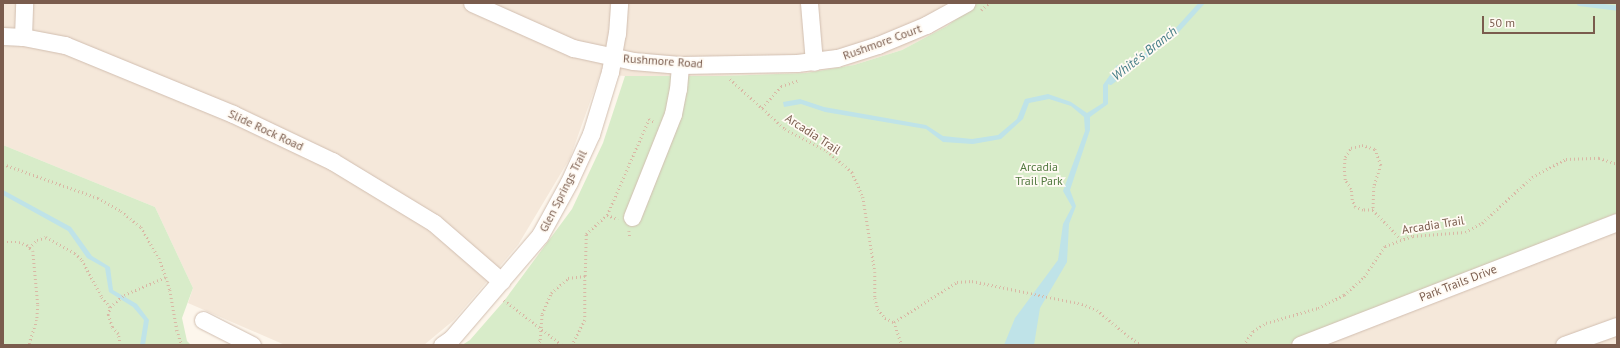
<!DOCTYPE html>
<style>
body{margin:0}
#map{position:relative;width:1620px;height:348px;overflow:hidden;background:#fdf6ec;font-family:"PT Sans",sans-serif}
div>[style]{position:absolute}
.residential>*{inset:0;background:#f5e8da}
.green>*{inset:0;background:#d8ecc9}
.water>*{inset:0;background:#bfe3e8}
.stream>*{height:4.5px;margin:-2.25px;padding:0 2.25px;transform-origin:2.25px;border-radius:2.25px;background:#bfe3e8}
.path>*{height:2.5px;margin-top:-1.25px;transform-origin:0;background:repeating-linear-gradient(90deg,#d9b8a5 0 1px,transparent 0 4px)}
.roads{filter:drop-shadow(0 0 1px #d1beb0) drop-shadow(0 0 1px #d1beb0)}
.minor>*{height:17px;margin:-8.5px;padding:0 8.5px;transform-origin:8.5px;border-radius:8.5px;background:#fff}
span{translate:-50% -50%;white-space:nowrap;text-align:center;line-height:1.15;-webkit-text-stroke:3.5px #fffaf3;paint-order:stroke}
.street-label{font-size:12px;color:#7a5c4d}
.park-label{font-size:12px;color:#537a41}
.water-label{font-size:13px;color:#437c86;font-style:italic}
.frame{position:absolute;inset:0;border:4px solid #7a5c4d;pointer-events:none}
.scale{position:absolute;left:1482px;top:16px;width:113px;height:18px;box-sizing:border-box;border:2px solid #7a5c4d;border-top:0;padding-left:5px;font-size:12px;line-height:14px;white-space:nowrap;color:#7a5c4d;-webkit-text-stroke:3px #fffaf3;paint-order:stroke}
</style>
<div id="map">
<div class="residential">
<div style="clip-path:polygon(3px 3px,978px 3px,947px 26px,902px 50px,854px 65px,806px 73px,721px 76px,625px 76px,600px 74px,570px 158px,518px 245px,454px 320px,424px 345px,285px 345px,188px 303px,193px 288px,155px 207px,3px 145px)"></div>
<div style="clip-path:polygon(1617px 213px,1617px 345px,1287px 345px)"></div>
</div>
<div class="green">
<div style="clip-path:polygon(978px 3px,1617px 3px,1617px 213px,1287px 345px,462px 345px,470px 340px,504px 301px,572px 209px,603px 143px,625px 76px,721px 76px,806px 73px,854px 65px,902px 50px,947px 26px)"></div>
<div style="clip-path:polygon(3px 145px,155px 207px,193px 288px,182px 318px,187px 341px,191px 345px,3px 345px)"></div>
</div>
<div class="water">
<div style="clip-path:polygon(1117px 65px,1121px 69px,1108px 85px,1108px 104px,1090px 117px,1090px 130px,1070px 190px,1076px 206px,1069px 224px,1067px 262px,1040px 308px,1034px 345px,1004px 345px,1015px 318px,1058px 260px,1063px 224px,1072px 207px,1063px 191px,1085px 131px,1084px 117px,1071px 106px,1049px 99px,1029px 103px,1023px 119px,1001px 139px,973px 144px,943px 142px,926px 129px,825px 112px,801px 104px,784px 107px,783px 102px,800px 99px,824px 107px,926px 125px,943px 136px,972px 139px,998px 135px,1017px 119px,1025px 99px,1048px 94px,1071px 102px,1087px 113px,1103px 103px,1103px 85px)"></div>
<div style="clip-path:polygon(3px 190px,71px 227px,92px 256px,110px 267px,113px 290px,137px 304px,149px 320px,145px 345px,140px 345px,144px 320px,133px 307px,109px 292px,105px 268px,87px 258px,68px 231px,3px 195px)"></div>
</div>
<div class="stream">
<div style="left:1579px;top:3px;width:38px;rotate:7deg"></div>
<div style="left:1110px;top:82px;width:79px;rotate:-37.3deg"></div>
<div style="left:1173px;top:34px;width:42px;rotate:-47.9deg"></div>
</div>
<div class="path">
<div style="left:981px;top:10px;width:11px;rotate:-41deg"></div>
<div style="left:730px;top:79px;width:74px;rotate:42.3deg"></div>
<div style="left:785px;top:129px;width:47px;rotate:27.6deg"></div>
<div style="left:827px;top:151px;width:33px;rotate:40deg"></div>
<div style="left:852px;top:172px;width:27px;rotate:66deg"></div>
<div style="left:863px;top:197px;width:76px;rotate:80.9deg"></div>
<div style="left:875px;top:272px;width:26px;rotate:90deg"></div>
<div style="left:875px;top:298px;width:11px;rotate:75deg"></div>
<div style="left:878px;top:309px;width:11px;rotate:52deg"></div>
<div style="left:885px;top:318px;width:10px;rotate:24deg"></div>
<div style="left:894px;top:322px;width:75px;rotate:-32.4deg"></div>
<div style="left:957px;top:282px;width:15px;rotate:-4deg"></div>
<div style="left:972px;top:281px;width:112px;rotate:11.8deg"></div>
<div style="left:1082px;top:304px;width:16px;rotate:22deg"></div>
<div style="left:1097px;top:310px;width:40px;rotate:40deg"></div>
<div style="left:1128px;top:336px;width:17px;rotate:33deg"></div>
<div style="left:762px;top:108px;width:29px;rotate:-49deg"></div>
<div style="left:781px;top:86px;width:19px;rotate:-18deg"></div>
<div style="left:3px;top:164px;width:101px;rotate:19.7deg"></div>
<div style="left:98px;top:198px;width:26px;rotate:29deg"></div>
<div style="left:121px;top:211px;width:26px;rotate:39deg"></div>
<div style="left:141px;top:227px;width:36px;rotate:60deg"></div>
<div style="left:159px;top:258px;width:20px;rotate:70deg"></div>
<div style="left:166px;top:277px;width:14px;rotate:73deg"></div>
<div style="left:170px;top:290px;width:41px;rotate:80.1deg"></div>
<div style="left:177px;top:330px;width:16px;rotate:72deg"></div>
<div style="left:1373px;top:210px;width:10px;rotate:180deg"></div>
<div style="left:1363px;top:210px;width:9px;rotate:-159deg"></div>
<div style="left:1355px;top:207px;width:8px;rotate:-113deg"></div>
<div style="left:1352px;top:200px;width:11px;rotate:-95deg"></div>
<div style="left:1351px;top:189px;width:11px;rotate:-124deg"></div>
<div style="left:1345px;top:180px;width:12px;rotate:-95deg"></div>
<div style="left:1344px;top:168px;width:11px;rotate:-85deg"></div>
<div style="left:1345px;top:157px;width:11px;rotate:-56deg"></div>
<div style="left:1351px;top:148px;width:11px;rotate:-15deg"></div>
<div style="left:1362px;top:145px;width:14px;rotate:17deg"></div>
<div style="left:1375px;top:149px;width:17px;rotate:69deg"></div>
<div style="left:1381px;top:165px;width:23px;rotate:108deg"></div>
<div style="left:1374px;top:187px;width:23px;rotate:92deg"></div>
<div style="left:1373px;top:210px;width:40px;rotate:46deg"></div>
<div style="left:607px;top:215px;width:12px;rotate:20deg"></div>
<div style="left:629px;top:231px;width:7px;rotate:82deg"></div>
<div style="left:3px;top:242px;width:16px"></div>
<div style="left:19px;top:242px;width:9px;rotate:21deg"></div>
<div style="left:27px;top:245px;width:8px;rotate:45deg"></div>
<div style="left:33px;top:251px;width:54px;rotate:84.7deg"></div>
<div style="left:38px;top:305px;width:15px;rotate:94deg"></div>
<div style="left:37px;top:320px;width:26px;rotate:108deg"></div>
<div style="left:29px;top:248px;width:11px;rotate:-45deg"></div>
<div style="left:37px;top:240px;width:9px;rotate:-18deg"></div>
<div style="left:46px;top:237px;width:33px;rotate:29deg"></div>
<div style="left:75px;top:253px;width:10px;rotate:45deg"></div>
<div style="left:82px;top:260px;width:42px;rotate:61.6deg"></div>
<div style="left:102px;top:297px;width:13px;rotate:51deg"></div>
<div style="left:585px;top:276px;width:42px;rotate:-88.6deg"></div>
<div style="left:586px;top:234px;width:28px;rotate:-42deg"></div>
<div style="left:607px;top:215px;width:105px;rotate:-66.4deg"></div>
<div style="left:649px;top:119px;width:6px;rotate:31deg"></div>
<div style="left:504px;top:300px;width:73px;rotate:37.8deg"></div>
<div style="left:894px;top:322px;width:24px;rotate:71deg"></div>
<div style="left:120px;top:345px;width:11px;rotate:-100deg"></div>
<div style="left:118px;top:334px;width:9px;rotate:-131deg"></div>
<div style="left:112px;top:327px;width:13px;rotate:-108deg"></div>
<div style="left:108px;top:315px;width:8px;rotate:-76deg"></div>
<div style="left:110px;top:307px;width:18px;rotate:-41deg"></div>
<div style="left:124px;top:295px;width:46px;rotate:-23.2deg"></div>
<div style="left:537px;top:345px;width:6px;rotate:-59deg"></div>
<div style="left:540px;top:340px;width:26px;rotate:-86deg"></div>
<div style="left:542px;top:314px;width:23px;rotate:-67deg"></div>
<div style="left:551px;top:293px;width:23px;rotate:-41deg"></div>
<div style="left:568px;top:278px;width:17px;rotate:-7deg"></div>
<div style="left:585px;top:276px;width:44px;rotate:90deg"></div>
<div style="left:585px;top:320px;width:28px;rotate:117deg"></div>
<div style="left:1243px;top:345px;width:17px;rotate:-54deg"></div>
<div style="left:1253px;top:331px;width:15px;rotate:-32deg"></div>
<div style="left:1266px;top:323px;width:54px;rotate:-16.1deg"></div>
<div style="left:1318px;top:308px;width:29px;rotate:-27deg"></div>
<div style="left:1344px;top:295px;width:27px;rotate:-42deg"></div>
<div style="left:1364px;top:277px;width:37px;rotate:-56deg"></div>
<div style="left:1385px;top:246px;width:30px;rotate:-20deg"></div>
<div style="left:1413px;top:236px;width:52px;rotate:-4.4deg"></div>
<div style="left:1465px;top:232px;width:19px;rotate:-28deg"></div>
<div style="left:1482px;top:223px;width:68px;rotate:-42.6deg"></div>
<div style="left:1532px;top:177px;width:38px;rotate:-28deg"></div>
<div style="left:1566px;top:159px;width:33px;rotate:-2deg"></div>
<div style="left:1599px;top:158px;width:19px;rotate:18deg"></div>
</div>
<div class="roads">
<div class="minor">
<div style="left:472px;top:3px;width:111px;rotate:24deg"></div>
<div style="left:573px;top:48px;width:61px;rotate:12.2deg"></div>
<div style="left:633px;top:61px;width:47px;rotate:4.9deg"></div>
<div style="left:680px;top:65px;width:117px;rotate:-1deg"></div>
<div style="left:797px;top:63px;width:40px;rotate:-7.1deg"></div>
<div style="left:837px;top:58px;width:43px;rotate:-17.6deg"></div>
<div style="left:878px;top:45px;width:52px;rotate:-22.6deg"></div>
<div style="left:926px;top:25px;width:46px;rotate:-28.8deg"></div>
<div style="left:809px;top:3px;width:59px;rotate:85.2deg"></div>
<div style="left:3px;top:36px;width:20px;rotate:3deg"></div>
<div style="left:23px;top:37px;width:43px;rotate:10.8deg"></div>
<div style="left:65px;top:45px;width:182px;rotate:22.3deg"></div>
<div style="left:233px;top:114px;width:110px;rotate:25.4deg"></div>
<div style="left:332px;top:161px;width:119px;rotate:31.3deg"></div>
<div style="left:434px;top:223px;width:89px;rotate:40.9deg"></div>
<div style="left:23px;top:37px;width:34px;rotate:-88deg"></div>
<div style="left:632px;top:217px;width:111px;rotate:-68.3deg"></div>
<div style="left:673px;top:114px;width:25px;rotate:-79deg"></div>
<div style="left:678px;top:89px;width:24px;rotate:-85deg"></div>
<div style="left:203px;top:320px;width:55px;rotate:27deg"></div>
<div style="left:442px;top:345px;width:11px;rotate:-34deg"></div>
<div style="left:451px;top:339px;width:137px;rotate:-49.4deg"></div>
<div style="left:540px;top:235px;width:60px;rotate:-61.3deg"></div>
<div style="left:569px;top:182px;width:53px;rotate:-65.4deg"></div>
<div style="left:591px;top:134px;width:65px;rotate:-73deg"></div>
<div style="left:610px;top:72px;width:39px;rotate:-80deg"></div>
<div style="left:617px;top:34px;width:31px;rotate:-86deg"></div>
<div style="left:1300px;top:345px;width:340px;rotate:-21.2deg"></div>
<div style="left:1564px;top:345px;width:56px;rotate:-19.7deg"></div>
</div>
</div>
<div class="street-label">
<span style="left:882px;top:42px;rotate:-20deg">Rushmore Court</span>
<span style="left:663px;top:61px;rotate:4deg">Rushmore Road</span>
<span style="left:266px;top:130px;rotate:25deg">Slide Rock Road</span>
<span style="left:813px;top:134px;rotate:33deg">Arcadia Trail</span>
<span style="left:563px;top:191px;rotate:-63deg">Glen Springs Trail</span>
<span style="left:1433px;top:225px;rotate:-9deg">Arcadia Trail</span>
<span style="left:1458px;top:283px;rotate:-21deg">Park Trails Drive</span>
</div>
<div class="park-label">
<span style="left:1039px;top:174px">Arcadia<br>Trail Park</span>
</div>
<div class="water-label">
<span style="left:1145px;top:54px;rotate:-38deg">White's Branch</span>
</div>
<div class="frame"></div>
<div class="scale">50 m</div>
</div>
